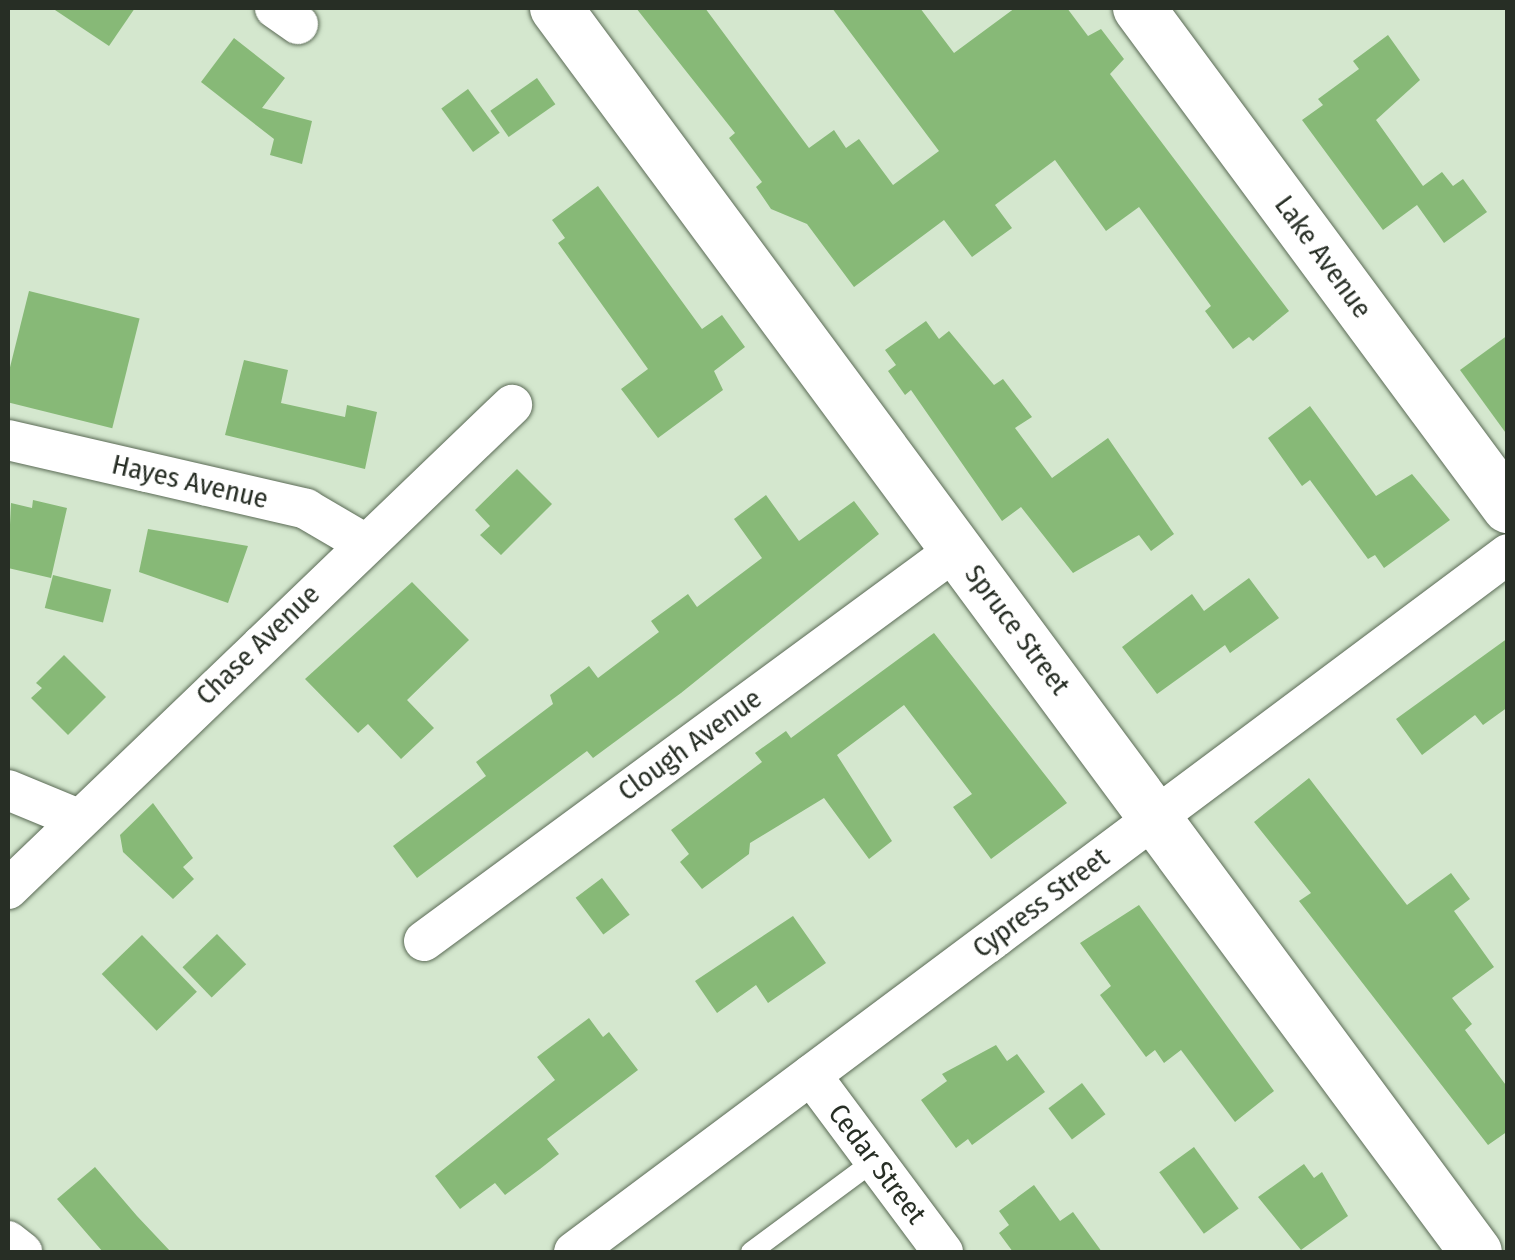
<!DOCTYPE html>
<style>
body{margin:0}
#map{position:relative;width:1515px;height:1260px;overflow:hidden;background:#d4e7ce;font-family:"Fira Sans Condensed",sans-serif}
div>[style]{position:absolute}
.building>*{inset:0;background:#87b977;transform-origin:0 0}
.roads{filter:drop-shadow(0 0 2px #5b6b56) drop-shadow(0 0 2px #5b6b56)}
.service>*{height:20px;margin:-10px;padding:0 10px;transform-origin:10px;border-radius:10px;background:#fff}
.minor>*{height:40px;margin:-20px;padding:0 20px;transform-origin:20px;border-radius:20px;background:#fff}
.tertiary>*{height:52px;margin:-26px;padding:0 26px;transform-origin:26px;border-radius:26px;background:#fff}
span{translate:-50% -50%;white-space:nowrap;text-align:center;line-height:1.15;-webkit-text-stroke:10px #fff;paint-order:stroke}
.street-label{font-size:28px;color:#272e25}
.frame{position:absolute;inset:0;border:10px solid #272e25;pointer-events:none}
</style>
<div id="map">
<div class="building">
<div style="clip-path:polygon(52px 8px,135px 8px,109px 46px)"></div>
<div style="clip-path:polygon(636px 8px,705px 8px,809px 148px,834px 130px,846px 148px,859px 139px,893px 185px,939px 151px,832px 8px,920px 8px,954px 53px,1015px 8px,1067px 8px,1088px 36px,1101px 29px,1124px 59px,1110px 74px,1289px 311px,1253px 341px,1249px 337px,1233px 349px,1205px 311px,1211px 306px,1139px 207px,1106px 231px,1055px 160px,995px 205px,1012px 228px,972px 257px,944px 220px,854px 287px,807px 224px,771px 209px,756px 187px,762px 182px,729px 138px,735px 133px)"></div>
<div style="clip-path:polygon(1388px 35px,1420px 80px,1376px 120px,1423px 186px,1442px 172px,1453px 186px,1463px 179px,1487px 212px,1444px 243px,1417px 205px,1383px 230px,1302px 120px,1323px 105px,1318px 99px,1359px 69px,1353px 61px)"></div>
<div style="clip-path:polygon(234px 38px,285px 78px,262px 108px,312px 121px,302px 164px,270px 155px,274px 139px,201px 82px)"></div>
<div style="left:537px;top:78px;width:32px;height:57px;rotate:55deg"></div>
<div style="left:468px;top:89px;width:54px;height:33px;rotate:54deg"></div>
<div style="clip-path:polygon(598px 186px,702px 329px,722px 315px,745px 347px,714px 371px,723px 390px,658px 438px,621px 389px,648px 369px,558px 243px,565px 238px,552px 220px)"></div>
<div style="left:29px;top:291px;width:114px;height:113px;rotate:14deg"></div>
<div style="clip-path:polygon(926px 321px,939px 339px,949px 331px,994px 385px,1003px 379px,1032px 417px,1015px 428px,1052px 478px,1108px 438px,1174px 534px,1151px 551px,1139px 535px,1073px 573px,1021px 507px,1002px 521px,911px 390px,905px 395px,888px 371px,896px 365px,885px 350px)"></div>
<div style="clip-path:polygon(1508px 335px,1508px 436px,1460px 370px)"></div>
<div style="clip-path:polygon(244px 360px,288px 370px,281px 403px,345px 417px,347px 405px,377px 412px,365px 469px,225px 435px)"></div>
<div style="clip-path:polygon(1310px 406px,1376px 496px,1412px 474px,1450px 520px,1384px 568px,1375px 555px,1368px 559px,1310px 480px,1302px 486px,1268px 438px)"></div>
<div style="clip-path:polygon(517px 469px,552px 504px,501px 555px,480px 535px,490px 526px,475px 510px)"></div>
<div style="clip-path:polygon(766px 495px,799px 541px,854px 501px,879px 534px,681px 693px,593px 758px,587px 751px,417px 878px,393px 846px,486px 776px,476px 762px,553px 704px,550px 695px,589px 666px,598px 678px,659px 632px,651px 621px,688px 594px,697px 607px,762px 558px,734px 519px)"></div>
<div style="clip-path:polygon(33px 500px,67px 508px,51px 578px,8px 568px,11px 503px,32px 508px)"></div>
<div style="clip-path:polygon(148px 529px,248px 546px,228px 603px,139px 572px)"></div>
<div style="left:53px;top:575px;width:60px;height:34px;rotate:14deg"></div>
<div style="clip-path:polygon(1249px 578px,1279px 618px,1230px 653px,1225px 645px,1157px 694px,1122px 647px,1192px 594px,1204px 611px)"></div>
<div style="clip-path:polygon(412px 582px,469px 640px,407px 700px,434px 728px,401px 759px,368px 724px,358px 733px,305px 679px)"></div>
<div style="clip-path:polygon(934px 633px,1067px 803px,991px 859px,953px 807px,972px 794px,904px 705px,837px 755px,892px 841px,869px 859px,824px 798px,750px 843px,749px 854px,702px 889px,680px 862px,689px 854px,671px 830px,762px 762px,755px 753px,786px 731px,791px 738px)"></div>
<div style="clip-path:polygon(1508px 638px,1508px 707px,1483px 725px,1475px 715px,1422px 755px,1396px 719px)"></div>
<div style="clip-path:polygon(64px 655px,106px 697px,68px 735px,31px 698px,42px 688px,36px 683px)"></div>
<div style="clip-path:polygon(1309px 778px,1407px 905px,1451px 873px,1470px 899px,1454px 911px,1494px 967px,1452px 998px,1472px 1024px,1465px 1030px,1508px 1088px,1508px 1131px,1488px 1145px,1299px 901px,1311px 893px,1254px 822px)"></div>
<div style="clip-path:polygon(153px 803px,193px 858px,183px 867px,194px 879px,173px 899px,123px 852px,120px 835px)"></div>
<div style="left:602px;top:878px;width:46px;height:33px;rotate:53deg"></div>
<div style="clip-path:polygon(1139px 905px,1274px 1091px,1235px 1122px,1181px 1050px,1164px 1063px,1155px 1050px,1146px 1057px,1100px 995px,1111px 986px,1080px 943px)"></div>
<div style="clip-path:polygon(793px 916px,826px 963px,768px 1003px,756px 985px,717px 1013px,695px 981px)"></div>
<div style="left:217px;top:934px;width:42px;height:48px;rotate:46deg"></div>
<div style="left:142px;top:935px;width:79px;height:56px;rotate:46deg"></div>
<div style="clip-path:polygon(589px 1018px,603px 1037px,609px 1032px,638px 1070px,547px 1139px,559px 1154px,540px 1169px,505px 1195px,495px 1183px,460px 1209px,435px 1176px,555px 1080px,537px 1057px)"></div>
<div style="clip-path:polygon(996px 1045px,1007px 1061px,1017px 1054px,1045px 1092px,972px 1145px,968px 1139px,956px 1148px,921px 1100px,947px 1081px,942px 1074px)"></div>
<div style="left:1082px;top:1083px;width:39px;height:42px;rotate:53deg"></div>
<div style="left:1194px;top:1147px;width:76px;height:43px;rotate:54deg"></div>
<div style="clip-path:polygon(1304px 1164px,1314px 1178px,1322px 1172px,1348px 1216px,1301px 1250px,1258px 1197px)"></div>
<div style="clip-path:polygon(95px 1167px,137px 1216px,171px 1252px,103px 1252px,57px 1199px)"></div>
<div style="clip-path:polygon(1034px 1185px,1060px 1221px,1073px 1212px,1102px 1252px,1013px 1252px,999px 1233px,1009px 1225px,999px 1211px)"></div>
</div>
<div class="roads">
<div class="service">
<div style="left:751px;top:1252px;width:153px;rotate:-36.5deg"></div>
</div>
<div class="minor">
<div style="left:275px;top:8px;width:28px;rotate:35deg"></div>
<div style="left:8px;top:440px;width:306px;rotate:13deg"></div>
<div style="left:306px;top:509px;width:67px;rotate:30.4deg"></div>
<div style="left:8px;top:790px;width:76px;rotate:22.5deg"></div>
<div style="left:8px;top:889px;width:699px;rotate:-43.84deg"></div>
<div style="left:424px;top:941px;width:662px;rotate:-36.33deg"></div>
<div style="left:811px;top:1075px;width:221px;rotate:53.3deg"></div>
<div style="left:8px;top:1241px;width:18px;rotate:38deg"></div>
<div style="left:574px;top:1252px;width:1166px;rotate:-36.77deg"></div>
</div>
<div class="tertiary">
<div style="left:556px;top:8px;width:1547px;rotate:53.52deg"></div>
<div style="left:1139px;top:8px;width:621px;rotate:53.52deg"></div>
</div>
</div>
<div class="street-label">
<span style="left:1323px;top:257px;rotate:54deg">Lake Avenue</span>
<span style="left:190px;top:482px;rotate:13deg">Hayes Avenue</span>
<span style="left:1017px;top:630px;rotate:53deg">Spruce Street</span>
<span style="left:258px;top:645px;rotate:-44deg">Chase Avenue</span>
<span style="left:690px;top:745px;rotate:-36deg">Clough Avenue</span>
<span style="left:1041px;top:903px;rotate:-37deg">Cypress Street</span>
<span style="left:877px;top:1164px;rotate:53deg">Cedar Street</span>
</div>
<div class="frame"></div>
</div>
